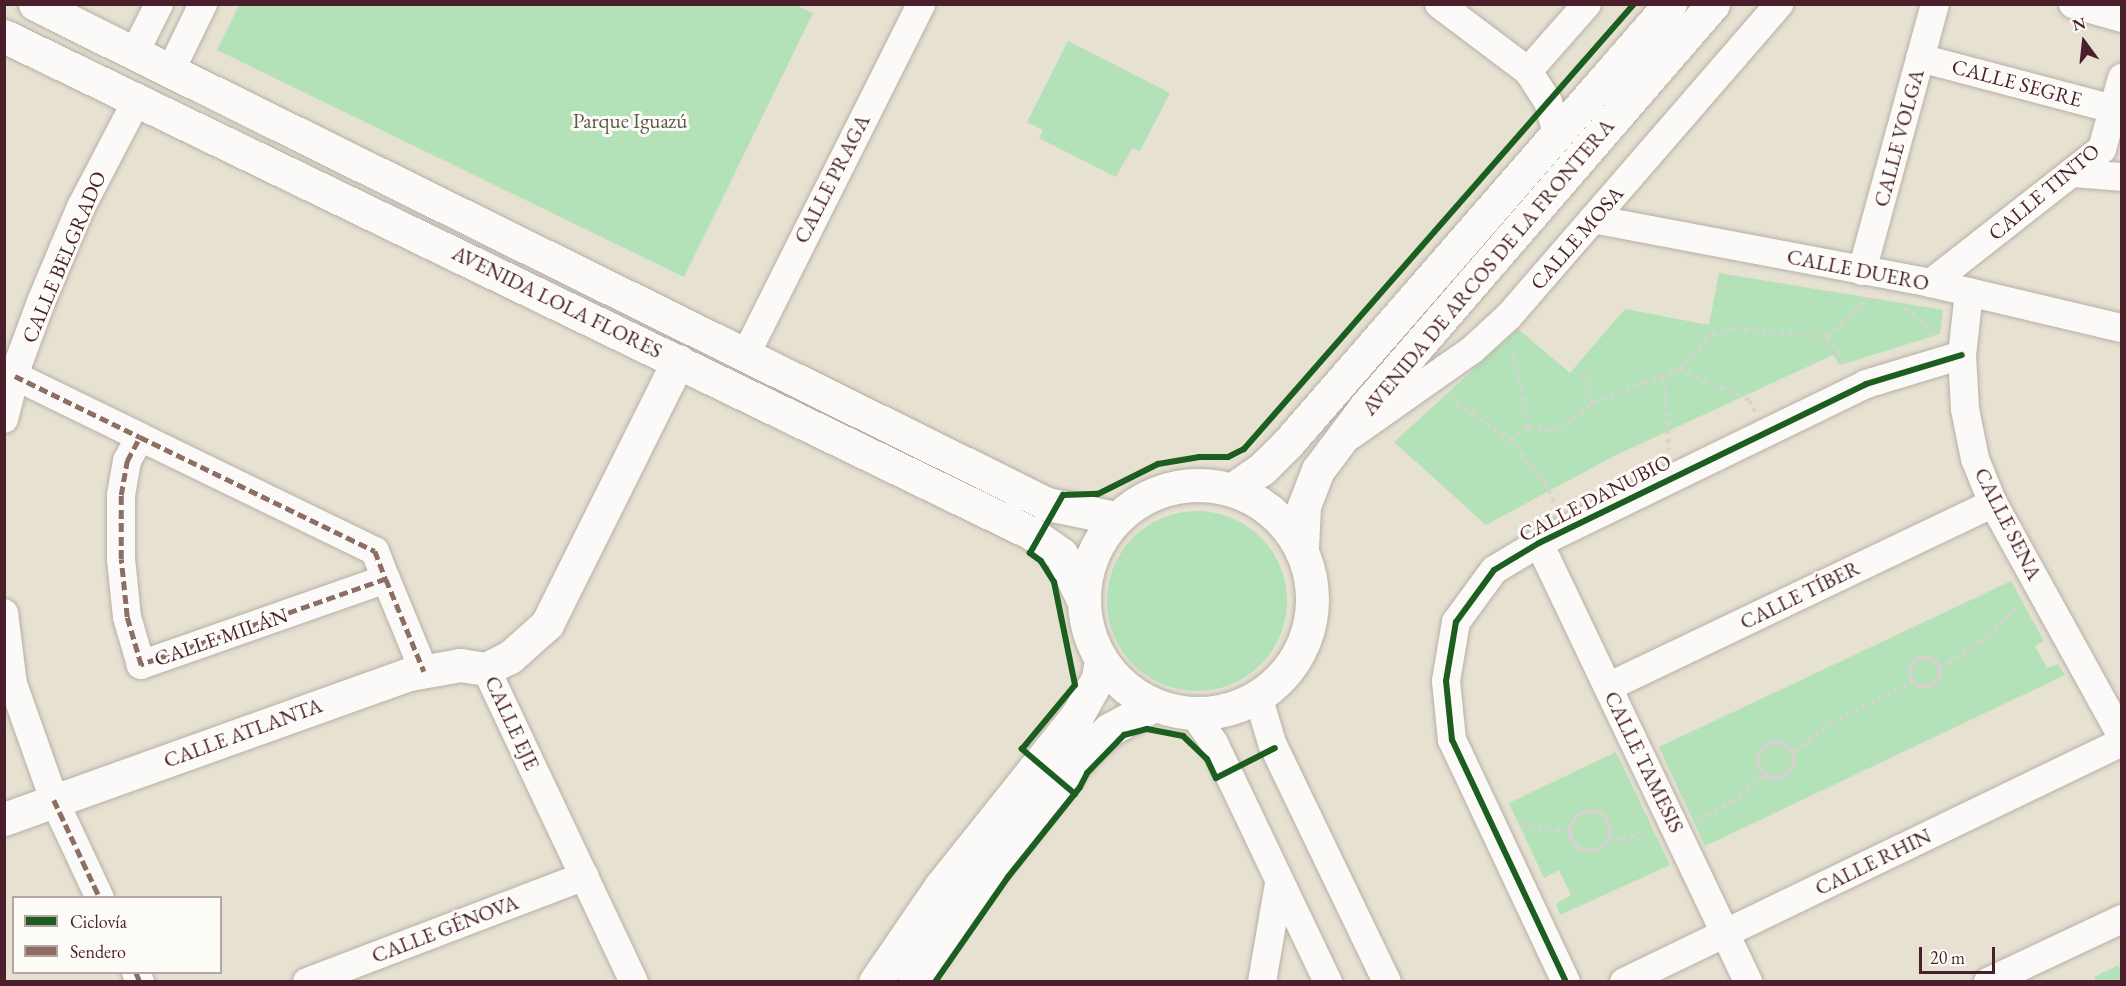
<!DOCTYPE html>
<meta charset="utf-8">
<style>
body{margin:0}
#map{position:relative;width:2126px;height:986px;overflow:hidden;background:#e6e1d1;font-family:"EB Garamond",serif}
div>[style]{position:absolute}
.green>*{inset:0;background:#b3e1b8}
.round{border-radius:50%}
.path>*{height:4px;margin-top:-2px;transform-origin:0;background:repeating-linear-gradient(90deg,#d6d2ce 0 4.5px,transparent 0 9px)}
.path>.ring{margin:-2px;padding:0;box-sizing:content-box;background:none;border:4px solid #d6d2ce;border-radius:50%}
.roads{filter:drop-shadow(0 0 2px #b7b0a7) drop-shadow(0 0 2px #b7b0a7)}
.street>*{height:28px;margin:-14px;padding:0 14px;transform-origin:14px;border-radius:14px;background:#fbfaf8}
.secondary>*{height:33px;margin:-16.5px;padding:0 16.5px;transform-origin:16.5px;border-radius:16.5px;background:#fbfaf8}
.primary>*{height:33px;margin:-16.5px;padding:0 16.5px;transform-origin:16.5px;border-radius:16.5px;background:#fbfaf8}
.primary>.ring{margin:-16.5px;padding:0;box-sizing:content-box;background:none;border:33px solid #fbfaf8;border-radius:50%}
.quiet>*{height:4.5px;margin-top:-2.25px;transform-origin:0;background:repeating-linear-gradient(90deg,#8d6e63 0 9px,transparent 0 13.5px)}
.cycleway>*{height:6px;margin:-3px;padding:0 3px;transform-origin:3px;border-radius:3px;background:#1b5e20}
span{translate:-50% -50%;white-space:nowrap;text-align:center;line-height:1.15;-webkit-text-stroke:6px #fdfcf7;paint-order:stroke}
.street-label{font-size:21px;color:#4a1f2b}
.park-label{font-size:21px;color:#5d594f}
.frame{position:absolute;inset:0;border:6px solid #4a1f2b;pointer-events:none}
.legend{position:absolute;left:12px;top:896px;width:210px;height:78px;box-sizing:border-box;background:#fdfcf7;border:2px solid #b5a4a5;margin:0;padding:8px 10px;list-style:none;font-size:18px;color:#4a1f2b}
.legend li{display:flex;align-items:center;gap:12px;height:30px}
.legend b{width:30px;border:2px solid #b5a4a5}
.north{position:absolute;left:2054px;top:12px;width:60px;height:60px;-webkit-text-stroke:4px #fdfcf7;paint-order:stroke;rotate:345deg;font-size:16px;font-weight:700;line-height:24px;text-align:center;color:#4a1f2b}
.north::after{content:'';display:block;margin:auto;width:21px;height:27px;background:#4a1f2b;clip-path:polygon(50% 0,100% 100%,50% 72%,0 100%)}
.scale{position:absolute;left:1919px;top:947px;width:76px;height:27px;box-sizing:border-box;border:3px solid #4a1f2b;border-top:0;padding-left:8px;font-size:18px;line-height:21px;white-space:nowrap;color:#4a1f2b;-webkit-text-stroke:4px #fdfcf7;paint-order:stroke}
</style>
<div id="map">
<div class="green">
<div style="clip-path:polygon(795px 5px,813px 13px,684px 277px,217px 50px,239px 5px)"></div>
<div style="clip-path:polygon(1068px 41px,1170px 93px,1140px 151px,1132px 148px,1116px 177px,1039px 138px,1043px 130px,1027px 122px)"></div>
<div style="clip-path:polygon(1719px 273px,1943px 310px,1940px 334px,1840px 365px,1833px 355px,1614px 456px,1486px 525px,1394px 442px,1518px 329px,1570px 373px,1625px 309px,1709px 325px)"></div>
<div class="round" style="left:1107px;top:511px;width:180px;height:180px"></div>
<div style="clip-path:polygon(2011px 581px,2044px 641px,2035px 646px,2047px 668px,2058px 664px,2065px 675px,1705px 846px,1659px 747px)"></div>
<div style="clip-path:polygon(1616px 752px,1670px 865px,1560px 915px,1556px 904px,1571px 895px,1559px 870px,1544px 878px,1509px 803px)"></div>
<div style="clip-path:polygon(2119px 965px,2121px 981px,2096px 981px,2094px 977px)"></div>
</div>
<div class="path">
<div style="left:1905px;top:307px;width:40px;rotate:44deg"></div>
<div style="left:1826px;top:337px;width:34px;rotate:54deg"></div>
<div style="left:1679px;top:369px;width:77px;rotate:23.9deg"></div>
<div style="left:1749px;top:400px;width:13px;rotate:61deg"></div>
<div style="left:1664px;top:376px;width:74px;rotate:86.1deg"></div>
<div style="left:1449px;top:398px;width:73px;rotate:34.3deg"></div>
<div style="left:1509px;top:439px;width:55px;rotate:50.9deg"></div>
<div style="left:1544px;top:482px;width:26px;rotate:62deg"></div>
<div style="left:1593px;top:403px;width:92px;rotate:-21.6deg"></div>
<div style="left:1679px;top:369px;width:48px;rotate:-46.7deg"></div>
<div style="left:1712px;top:334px;width:24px;rotate:-12deg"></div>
<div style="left:1735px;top:329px;width:91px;rotate:5deg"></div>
<div style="left:1826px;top:337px;width:57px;rotate:-42.1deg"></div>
<div style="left:1529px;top:427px;width:22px;rotate:8deg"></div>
<div style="left:1551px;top:430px;width:24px;rotate:-24deg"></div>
<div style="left:1573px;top:420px;width:26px;rotate:-40deg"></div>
<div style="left:1593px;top:403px;width:31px;rotate:-109deg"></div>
<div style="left:1509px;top:439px;width:23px;rotate:-31deg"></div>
<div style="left:1529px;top:427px;width:80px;rotate:-102.3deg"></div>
<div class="ring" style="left:1910px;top:657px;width:26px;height:26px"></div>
<div style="left:1940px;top:668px;width:48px;rotate:-31.4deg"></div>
<div style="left:1981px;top:643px;width:53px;rotate:-44.2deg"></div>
<div class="ring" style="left:1758px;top:742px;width:32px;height:32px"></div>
<div style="left:1793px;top:752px;width:46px;rotate:-37.1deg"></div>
<div style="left:1830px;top:724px;width:93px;rotate:-27.4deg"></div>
<div class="ring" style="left:1570px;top:811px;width:36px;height:36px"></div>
<div style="left:1699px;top:821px;width:38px;rotate:-30deg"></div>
<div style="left:1732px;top:802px;width:44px;rotate:-39.5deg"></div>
<div style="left:1520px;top:825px;width:51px;rotate:7.8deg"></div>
<div style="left:1609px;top:839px;width:13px;rotate:4deg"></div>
<div style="left:1622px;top:840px;width:28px;rotate:-21deg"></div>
</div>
<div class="roads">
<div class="street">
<div style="left:1439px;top:4px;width:111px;rotate:37deg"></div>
<div style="left:1528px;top:71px;width:37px;rotate:57deg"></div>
<div style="left:1548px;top:102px;width:32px;rotate:74deg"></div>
<div style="left:2073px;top:4px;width:51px;rotate:15.9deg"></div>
<div style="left:134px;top:54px;width:56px;rotate:-63.4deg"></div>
<div style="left:1920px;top:58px;width:200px;rotate:14.8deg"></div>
<div style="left:1528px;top:71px;width:89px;rotate:-48.6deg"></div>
<div style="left:170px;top:72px;width:76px;rotate:-64.1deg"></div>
<div style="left:2072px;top:173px;width:50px;rotate:4.6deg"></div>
<div style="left:1593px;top:219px;width:344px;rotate:10.7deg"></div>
<div style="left:1931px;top:283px;width:196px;rotate:13.3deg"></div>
<div style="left:1862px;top:271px;width:277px;rotate:-74.7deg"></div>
<div style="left:1931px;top:283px;width:217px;rotate:-38.1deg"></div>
<div style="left:2102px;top:149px;width:74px;rotate:-74.3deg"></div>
<div style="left:1969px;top:292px;width:63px;rotate:96.3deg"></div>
<div style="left:1962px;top:355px;width:54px;rotate:86.8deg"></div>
<div style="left:1965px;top:409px;width:51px;rotate:78.7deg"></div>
<div style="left:1975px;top:459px;width:48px;rotate:67.8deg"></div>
<div style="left:1993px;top:503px;width:267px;rotate:61.1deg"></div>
<div style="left:746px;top:354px;width:391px;rotate:-63.4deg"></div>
<div style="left:15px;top:376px;width:139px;rotate:26deg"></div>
<div style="left:140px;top:437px;width:261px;rotate:25.9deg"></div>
<div style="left:375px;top:551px;width:30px;rotate:69deg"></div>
<div style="left:386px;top:579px;width:260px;rotate:160.7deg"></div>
<div style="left:141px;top:665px;width:50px;rotate:-106.3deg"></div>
<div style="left:127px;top:617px;width:58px;rotate:-95.9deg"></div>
<div style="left:121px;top:559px;width:64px;rotate:-90deg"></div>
<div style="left:121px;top:495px;width:35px;rotate:-80deg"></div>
<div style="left:127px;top:461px;width:27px;rotate:-62deg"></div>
<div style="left:4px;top:419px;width:57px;rotate:-75.7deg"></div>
<div style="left:18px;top:364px;width:66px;rotate:-69.6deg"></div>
<div style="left:41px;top:302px;width:103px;rotate:-67.2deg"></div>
<div style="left:81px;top:207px;width:121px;rotate:-62.4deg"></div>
<div style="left:1351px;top:435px;width:148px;rotate:-35.1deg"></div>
<div style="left:1472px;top:350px;width:50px;rotate:-42.6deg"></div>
<div style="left:1509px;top:316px;width:413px;rotate:-49.1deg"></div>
<div style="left:1539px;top:543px;width:486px;rotate:64.5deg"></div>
<div style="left:386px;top:579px;width:100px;rotate:67.6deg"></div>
<div style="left:4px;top:613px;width:72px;rotate:82.8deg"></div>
<div style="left:13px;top:684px;width:123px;rotate:70.5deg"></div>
<div style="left:54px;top:800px;width:108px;rotate:64.9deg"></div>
<div style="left:486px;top:669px;width:346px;rotate:64.7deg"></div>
<div style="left:1608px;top:687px;width:427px;rotate:-25.5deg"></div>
<div style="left:1258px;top:696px;width:49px;rotate:73.4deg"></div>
<div style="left:1272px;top:743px;width:265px;rotate:64.3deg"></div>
<div style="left:1193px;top:713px;width:37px;rotate:55deg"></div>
<div style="left:1214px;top:743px;width:265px;rotate:64.5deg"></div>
<div style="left:136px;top:972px;width:11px;rotate:68deg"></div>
<div style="left:307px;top:982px;width:297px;rotate:-20.9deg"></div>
<div style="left:1262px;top:982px;width:99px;rotate:-80.2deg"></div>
<div style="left:1566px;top:982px;width:268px;rotate:-115.2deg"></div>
<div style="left:1452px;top:740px;width:59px;rotate:-95.8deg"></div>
<div style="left:1446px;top:681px;width:60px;rotate:-80.4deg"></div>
<div style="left:1456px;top:622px;width:64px;rotate:-53.8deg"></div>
<div style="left:1494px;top:570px;width:52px;rotate:-31deg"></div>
<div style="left:1539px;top:543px;width:364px;rotate:-25.9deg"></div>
<div style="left:1866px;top:384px;width:100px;rotate:-16.8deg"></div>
<div style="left:1624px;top:982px;width:553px;rotate:-25.73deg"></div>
<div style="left:1988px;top:982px;width:148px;rotate:-25.2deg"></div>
</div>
<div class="secondary">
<div style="left:35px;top:4px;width:1129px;rotate:26.29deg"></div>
<div style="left:1047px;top:504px;width:69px;rotate:11.6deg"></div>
<div style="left:4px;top:36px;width:1141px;rotate:25.82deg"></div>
<div style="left:1031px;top:533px;width:37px;rotate:35deg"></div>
<div style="left:1061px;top:554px;width:51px;rotate:64.4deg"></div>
<div style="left:4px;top:819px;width:431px;rotate:-19.7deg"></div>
<div style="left:410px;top:674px;width:51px;rotate:-10.2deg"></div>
<div style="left:460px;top:665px;width:26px;rotate:9deg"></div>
<div style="left:486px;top:669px;width:27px;rotate:-27deg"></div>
<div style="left:510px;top:657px;width:50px;rotate:-41.7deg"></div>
<div style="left:547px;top:624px;width:294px;rotate:-63.5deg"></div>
</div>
<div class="primary">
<div class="ring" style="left:1084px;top:485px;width:195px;height:195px"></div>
<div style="left:1233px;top:489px;width:35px;rotate:-35deg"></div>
<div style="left:1262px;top:469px;width:37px;rotate:-45deg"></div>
<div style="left:1288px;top:443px;width:582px;rotate:-48.97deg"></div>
<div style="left:1302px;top:548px;width:42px;rotate:-87.3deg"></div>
<div style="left:1304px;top:506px;width:39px;rotate:-69deg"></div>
<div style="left:1318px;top:470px;width:80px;rotate:-53.1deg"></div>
<div style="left:1366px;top:406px;width:531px;rotate:-49.2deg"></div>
<div style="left:875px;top:982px;width:115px;rotate:-55.6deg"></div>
<div style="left:940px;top:887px;width:221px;rotate:-51.4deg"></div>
<div style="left:1078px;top:714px;width:41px;rotate:-60.9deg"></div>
<div style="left:1098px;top:678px;width:18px;rotate:-81deg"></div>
<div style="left:914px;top:982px;width:103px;rotate:-56.5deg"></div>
<div style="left:971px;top:896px;width:182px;rotate:-51.7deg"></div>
<div style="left:1084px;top:753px;width:34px;rotate:-43deg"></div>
<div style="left:1109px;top:730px;width:51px;rotate:-29.1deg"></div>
</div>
</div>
<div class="quiet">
<div style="left:15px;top:376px;width:139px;rotate:26deg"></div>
<div style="left:140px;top:437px;width:261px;rotate:25.9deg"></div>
<div style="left:375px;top:551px;width:30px;rotate:69deg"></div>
<div style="left:386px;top:579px;width:260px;rotate:160.7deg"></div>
<div style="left:141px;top:665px;width:50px;rotate:-106.3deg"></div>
<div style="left:127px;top:617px;width:58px;rotate:-95.9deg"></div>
<div style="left:121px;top:559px;width:64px;rotate:-90deg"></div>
<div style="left:121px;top:495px;width:35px;rotate:-80deg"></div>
<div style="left:127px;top:461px;width:27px;rotate:-62deg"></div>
<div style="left:386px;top:579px;width:100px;rotate:67.6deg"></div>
<div style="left:54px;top:800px;width:108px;rotate:64.9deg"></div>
<div style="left:136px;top:972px;width:11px;rotate:68deg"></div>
</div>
<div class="cycleway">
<div style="left:1075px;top:794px;width:70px;rotate:-139.7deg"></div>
<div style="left:1022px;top:749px;width:83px;rotate:-50.4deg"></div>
<div style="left:1075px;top:685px;width:105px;rotate:-101.5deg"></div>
<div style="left:1054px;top:582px;width:25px;rotate:-122deg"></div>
<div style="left:1041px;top:561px;width:14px;rotate:-144deg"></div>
<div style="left:1030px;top:553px;width:67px;rotate:-60.4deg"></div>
<div style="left:1063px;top:495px;width:35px;rotate:-2deg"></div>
<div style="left:1098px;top:494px;width:67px;rotate:-26.6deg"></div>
<div style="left:1158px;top:464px;width:42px;rotate:-9.7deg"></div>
<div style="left:1199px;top:457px;width:29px"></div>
<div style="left:1228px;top:457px;width:18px;rotate:-27deg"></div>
<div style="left:1244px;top:449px;width:592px;rotate:-48.77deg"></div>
<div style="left:935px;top:982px;width:128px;rotate:-55.2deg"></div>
<div style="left:1008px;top:877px;width:115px;rotate:-51.3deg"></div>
<div style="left:1080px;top:787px;width:16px;rotate:-63deg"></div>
<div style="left:1087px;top:773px;width:53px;rotate:-45.8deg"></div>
<div style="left:1124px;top:735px;width:24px;rotate:-15deg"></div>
<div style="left:1147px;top:729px;width:37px;rotate:11deg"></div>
<div style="left:1183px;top:736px;width:33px;rotate:44deg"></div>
<div style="left:1207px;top:759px;width:21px;rotate:65deg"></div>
<div style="left:1216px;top:778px;width:66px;rotate:-27deg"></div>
<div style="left:1566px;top:982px;width:268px;rotate:-115.2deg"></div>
<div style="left:1452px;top:740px;width:59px;rotate:-95.8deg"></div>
<div style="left:1446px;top:681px;width:60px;rotate:-80.4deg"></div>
<div style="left:1456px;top:622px;width:64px;rotate:-53.8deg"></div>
<div style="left:1494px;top:570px;width:52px;rotate:-31deg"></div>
<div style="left:1539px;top:543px;width:364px;rotate:-25.9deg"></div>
<div style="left:1866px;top:384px;width:100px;rotate:-16.8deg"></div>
</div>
<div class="street-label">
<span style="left:2017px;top:83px;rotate:15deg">CALLE SEGRE</span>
<span style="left:1899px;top:138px;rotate:-75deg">CALLE VOLGA</span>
<span style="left:832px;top:179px;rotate:-63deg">CALLE PRAGA</span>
<span style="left:2044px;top:192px;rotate:-40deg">CALLE TINTO</span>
<span style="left:1577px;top:238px;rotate:-49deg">CALLE MOSA</span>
<span style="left:64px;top:257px;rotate:-67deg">CALLE BELGRADO</span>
<span style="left:1488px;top:267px;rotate:-50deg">AVENIDA DE ARCOS DE LA FRONTERA</span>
<span style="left:1858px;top:270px;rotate:11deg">CALLE DUERO</span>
<span style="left:557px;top:302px;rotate:26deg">AVENIDA LOLA FLORES</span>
<span style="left:1595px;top:498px;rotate:-27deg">CALLE DANUBIO</span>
<span style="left:2008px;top:524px;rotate:63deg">CALLE SENA</span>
<span style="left:1800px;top:595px;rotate:-26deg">CALLE TÍBER</span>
<span style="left:221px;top:637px;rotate:-19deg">CALLE MILÁN</span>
<span style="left:512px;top:723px;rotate:65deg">CALLE EJE</span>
<span style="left:243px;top:733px;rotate:-20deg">CALLE ATLANTA</span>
<span style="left:1644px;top:762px;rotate:64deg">CALLE TAMESIS</span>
<span style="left:1873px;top:862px;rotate:-26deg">CALLE RHIN</span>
<span style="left:445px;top:929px;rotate:-21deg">CALLE GÉNOVA</span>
</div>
<div class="park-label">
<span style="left:630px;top:121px">Parque Iguazú</span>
</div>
<div class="frame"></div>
<ul class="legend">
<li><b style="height:8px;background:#1b5e20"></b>Ciclovía</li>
<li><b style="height:8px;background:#8d6e63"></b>Sendero</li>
</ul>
<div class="north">N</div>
<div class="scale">20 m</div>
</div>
